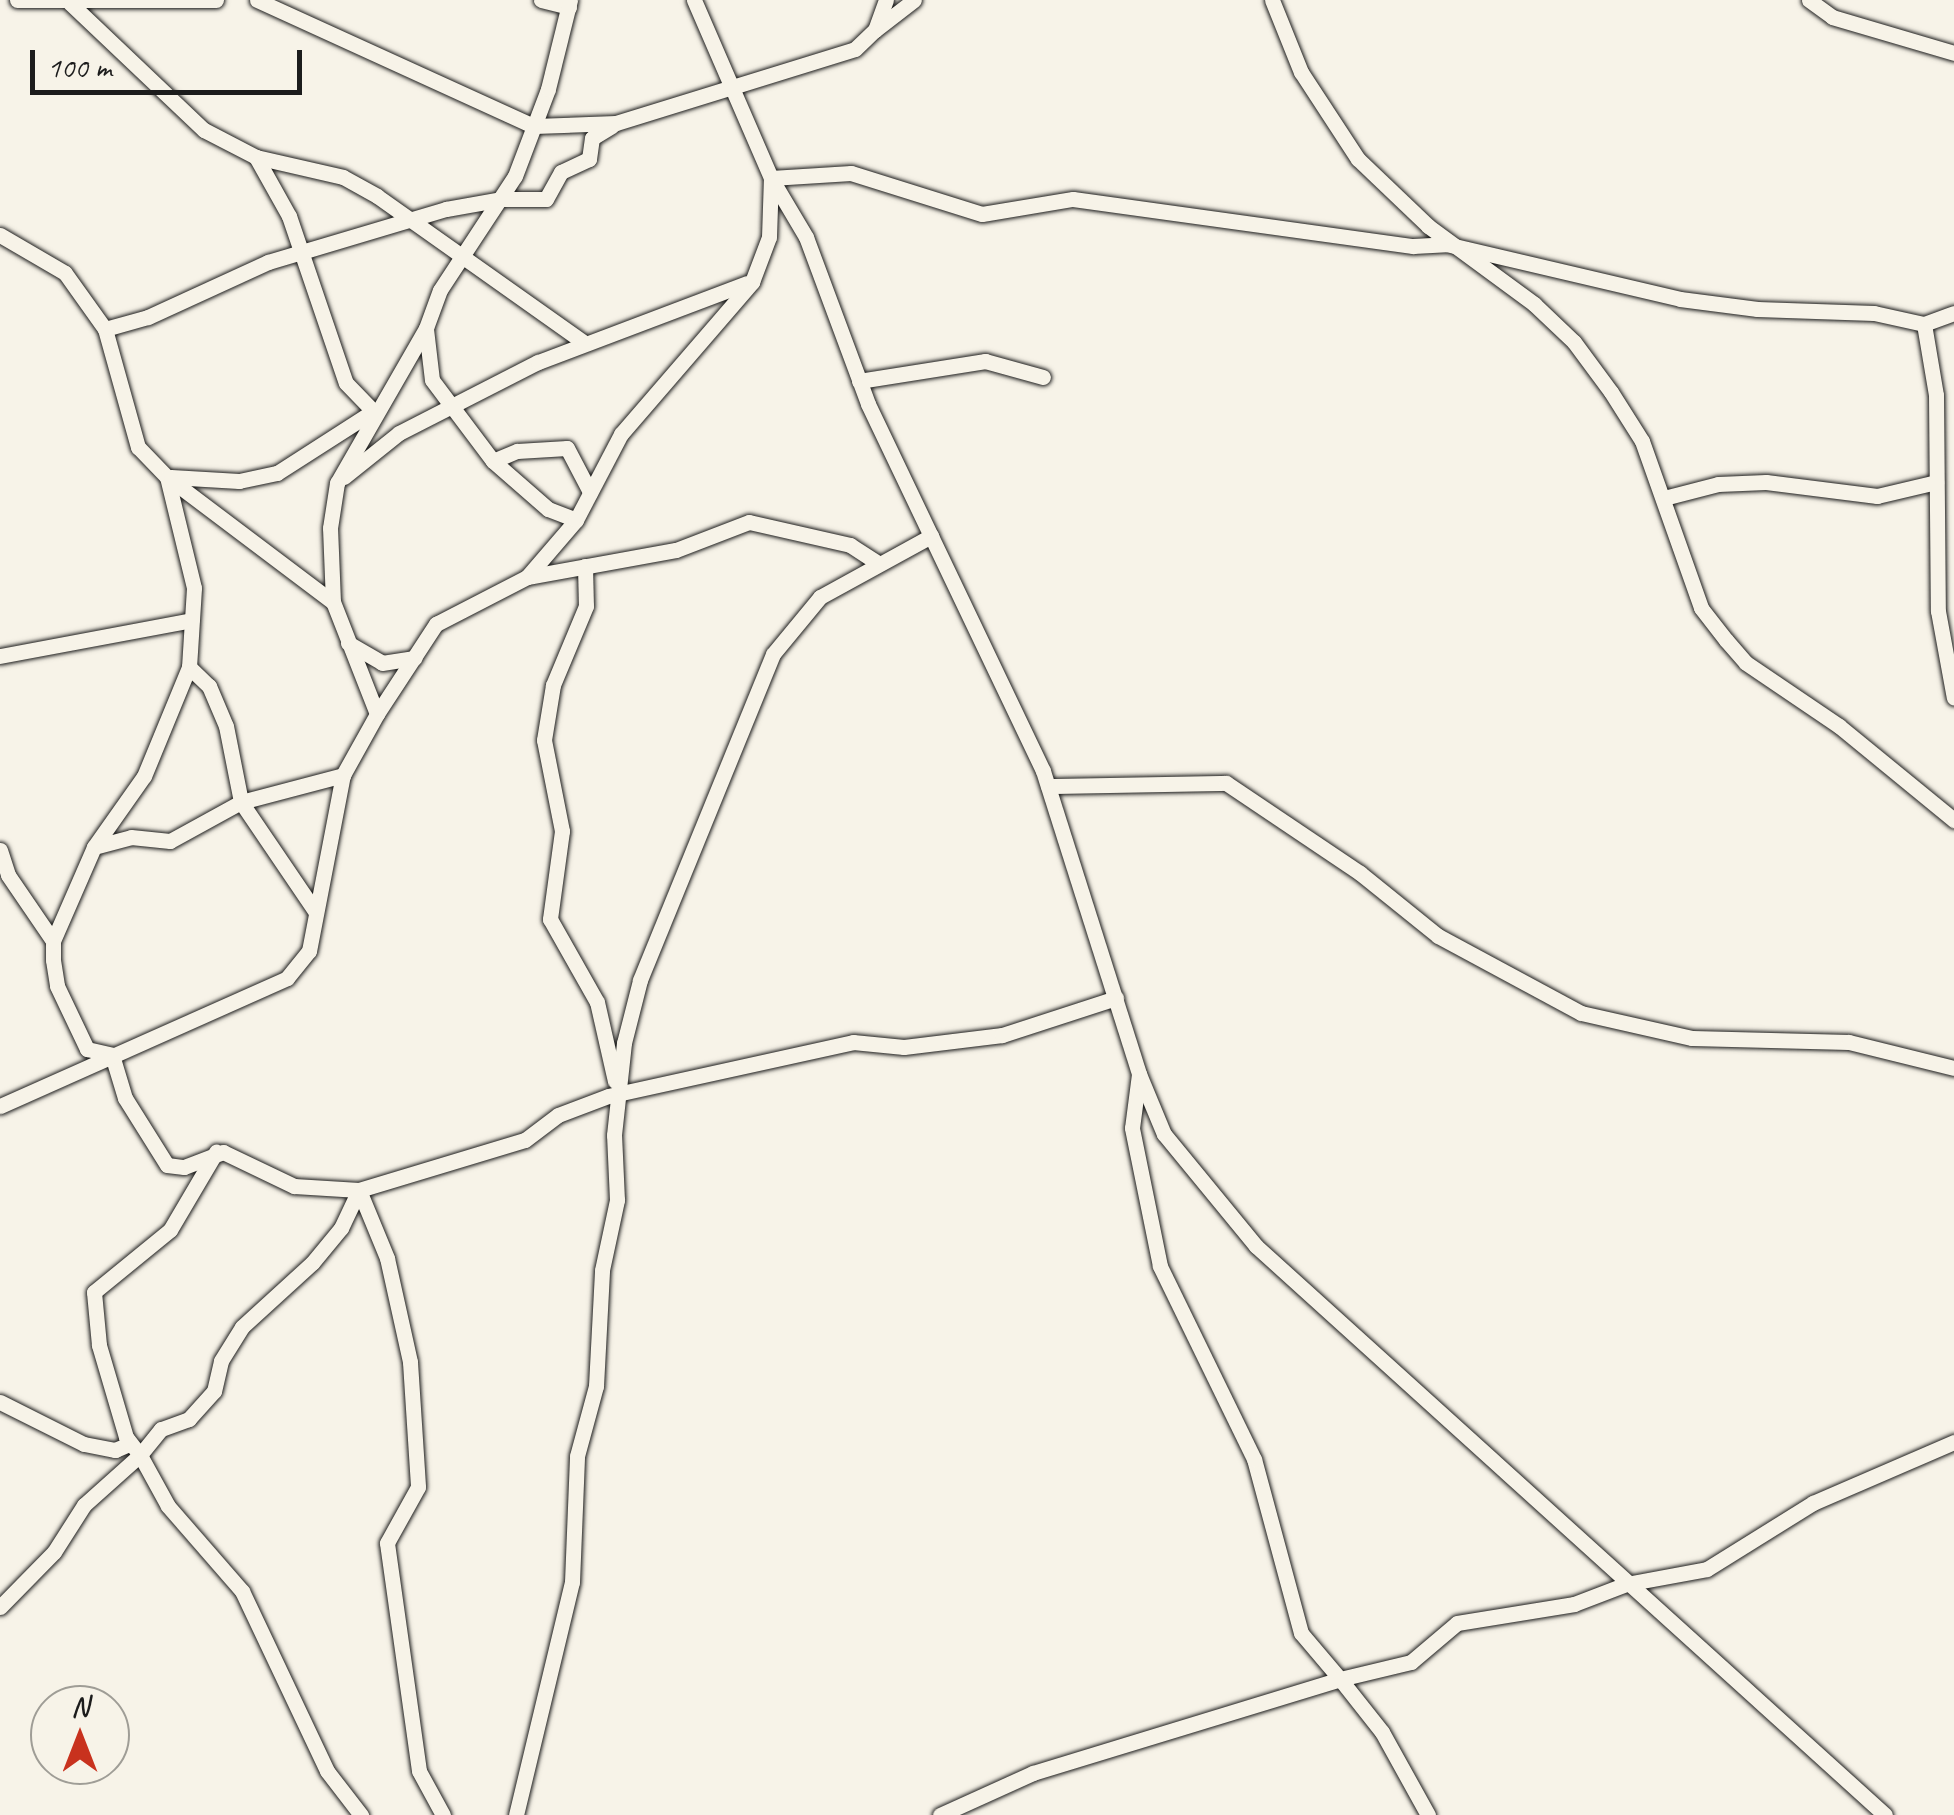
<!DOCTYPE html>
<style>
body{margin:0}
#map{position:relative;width:1954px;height:1815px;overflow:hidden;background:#f7f3e8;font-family:Caveat,sans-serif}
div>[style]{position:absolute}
.roads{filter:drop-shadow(0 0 2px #1c1c1c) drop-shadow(0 0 2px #1c1c1c)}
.minor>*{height:15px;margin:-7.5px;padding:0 7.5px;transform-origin:7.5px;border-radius:7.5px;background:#f7f3e8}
span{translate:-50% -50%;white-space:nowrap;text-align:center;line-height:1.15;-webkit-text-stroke:8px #f7f3e8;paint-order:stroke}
.north{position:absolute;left:30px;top:1685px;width:100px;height:100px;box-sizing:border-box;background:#f7f3e8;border:2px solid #9f9d96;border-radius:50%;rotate:0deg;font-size:28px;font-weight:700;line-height:40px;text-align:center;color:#1c1c1c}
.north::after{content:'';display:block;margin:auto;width:35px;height:45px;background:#c8321e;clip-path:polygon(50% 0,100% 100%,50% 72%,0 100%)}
.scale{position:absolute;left:30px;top:50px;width:272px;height:45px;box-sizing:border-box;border:5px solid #1c1c1c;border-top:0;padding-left:12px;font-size:30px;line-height:35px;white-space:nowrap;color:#1c1c1c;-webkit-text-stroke:8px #f7f3e8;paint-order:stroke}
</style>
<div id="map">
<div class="roads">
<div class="minor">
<div style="left:17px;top:0;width:199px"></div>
<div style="left:257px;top:0;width:304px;rotate:24.5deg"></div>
<div style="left:534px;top:126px;width:82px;rotate:-2.1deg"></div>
<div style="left:616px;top:123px;width:250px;rotate:-17.2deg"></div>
<div style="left:855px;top:49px;width:28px;rotate:-44deg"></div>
<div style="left:875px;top:30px;width:32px;rotate:-70deg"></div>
<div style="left:541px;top:0;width:29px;rotate:14deg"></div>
<div style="left:694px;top:0;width:194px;rotate:66.6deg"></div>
<div style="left:771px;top:178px;width:69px;rotate:59.3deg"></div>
<div style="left:806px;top:237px;width:178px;rotate:69.6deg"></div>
<div style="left:868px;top:404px;width:407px;rotate:64.5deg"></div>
<div style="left:1043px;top:771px;width:318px;rotate:72.4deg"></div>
<div style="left:1139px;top:1074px;width:65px;rotate:67.4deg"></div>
<div style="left:1164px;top:1134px;width:145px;rotate:50.6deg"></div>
<div style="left:1256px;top:1246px;width:848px;rotate:42.13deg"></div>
<div style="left:1272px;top:0;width:78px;rotate:68.1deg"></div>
<div style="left:1301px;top:72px;width:104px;rotate:56.8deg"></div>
<div style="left:1358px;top:159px;width:97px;rotate:43.7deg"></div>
<div style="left:1428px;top:226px;width:132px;rotate:36.3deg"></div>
<div style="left:1534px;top:304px;width:55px;rotate:43.5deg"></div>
<div style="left:1574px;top:342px;width:62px;rotate:53.5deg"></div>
<div style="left:1611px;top:392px;width:58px;rotate:57.7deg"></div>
<div style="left:1642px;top:441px;width:177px;rotate:70.5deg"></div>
<div style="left:1701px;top:608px;width:41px;rotate:52deg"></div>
<div style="left:1726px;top:640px;width:30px;rotate:49deg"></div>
<div style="left:1746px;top:663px;width:112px;rotate:34.1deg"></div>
<div style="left:1839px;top:726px;width:149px;rotate:39.3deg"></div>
<div style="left:1809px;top:0;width:29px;rotate:36deg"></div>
<div style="left:1832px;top:17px;width:127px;rotate:16.4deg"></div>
<div style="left:70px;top:3px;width:185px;rotate:43.5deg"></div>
<div style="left:204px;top:130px;width:59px;rotate:27.4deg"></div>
<div style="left:256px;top:157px;width:89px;rotate:12.9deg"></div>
<div style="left:343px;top:177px;width:39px;rotate:29deg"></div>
<div style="left:377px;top:196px;width:252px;rotate:35.3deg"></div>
<div style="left:875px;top:30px;width:49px;rotate:-37.6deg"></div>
<div style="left:256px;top:157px;width:68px;rotate:60.8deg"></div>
<div style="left:289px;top:216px;width:176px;rotate:71.2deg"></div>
<div style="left:346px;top:383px;width:39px;rotate:46deg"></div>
<div style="left:0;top:235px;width:75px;rotate:30.3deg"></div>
<div style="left:65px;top:273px;width:69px;rotate:54.5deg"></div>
<div style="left:105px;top:329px;width:123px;rotate:74.4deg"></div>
<div style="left:138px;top:447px;width:42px;rotate:46deg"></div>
<div style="left:167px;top:477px;width:208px;rotate:37deg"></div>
<div style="left:1924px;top:324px;width:72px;rotate:80.4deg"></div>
<div style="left:1936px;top:395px;width:216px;rotate:89.5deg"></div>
<div style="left:1938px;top:611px;width:88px;rotate:79.6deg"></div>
<div style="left:105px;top:329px;width:45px;rotate:-15.6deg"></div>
<div style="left:148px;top:317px;width:132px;rotate:-24.6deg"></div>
<div style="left:268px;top:262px;width:186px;rotate:-16.6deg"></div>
<div style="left:446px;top:209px;width:57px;rotate:-10.1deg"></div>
<div style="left:502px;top:199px;width:44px"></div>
<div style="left:546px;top:199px;width:31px;rotate:-61deg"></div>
<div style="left:561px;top:172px;width:31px;rotate:-25deg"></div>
<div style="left:589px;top:159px;width:21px;rotate:-82deg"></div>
<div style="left:592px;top:138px;width:23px;rotate:-31deg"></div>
<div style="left:426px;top:329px;width:51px;rotate:83.3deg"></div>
<div style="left:432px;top:380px;width:101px;rotate:53deg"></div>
<div style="left:493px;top:461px;width:26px;rotate:-23deg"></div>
<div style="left:517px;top:451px;width:50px;rotate:-3.4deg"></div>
<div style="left:567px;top:448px;width:50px;rotate:62.4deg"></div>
<div style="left:859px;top:381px;width:128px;rotate:-9deg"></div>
<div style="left:985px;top:361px;width:60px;rotate:15.4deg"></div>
<div style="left:493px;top:461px;width:73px;rotate:41.1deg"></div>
<div style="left:548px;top:509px;width:30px;rotate:21deg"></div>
<div style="left:167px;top:477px;width:114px;rotate:76.3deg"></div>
<div style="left:194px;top:588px;width:79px;rotate:93.6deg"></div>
<div style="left:189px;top:667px;width:118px;rotate:112.4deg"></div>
<div style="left:144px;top:776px;width:87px;rotate:125.2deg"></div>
<div style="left:94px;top:847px;width:103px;rotate:113.6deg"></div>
<div style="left:53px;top:941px;width:19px;rotate:90deg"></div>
<div style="left:53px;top:960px;width:26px;rotate:81deg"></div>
<div style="left:57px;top:986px;width:70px;rotate:64.5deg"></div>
<div style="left:87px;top:1049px;width:26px;rotate:13deg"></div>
<div style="left:112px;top:1055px;width:45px;rotate:73.2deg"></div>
<div style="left:125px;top:1098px;width:79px;rotate:57.9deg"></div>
<div style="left:167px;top:1165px;width:17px;rotate:7deg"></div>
<div style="left:184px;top:1167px;width:42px;rotate:-21deg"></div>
<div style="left:223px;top:1152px;width:79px;rotate:25.6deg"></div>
<div style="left:294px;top:1186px;width:65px;rotate:3.5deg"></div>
<div style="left:359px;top:1190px;width:173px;rotate:-16.8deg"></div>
<div style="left:525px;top:1140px;width:41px;rotate:-37.1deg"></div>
<div style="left:558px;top:1115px;width:53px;rotate:-20.8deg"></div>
<div style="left:608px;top:1096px;width:251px;rotate:-12.4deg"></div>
<div style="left:853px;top:1042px;width:51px;rotate:5.6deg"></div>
<div style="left:904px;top:1047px;width:99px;rotate:-7deg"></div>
<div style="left:1002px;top:1035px;width:120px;rotate:-18deg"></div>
<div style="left:171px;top:477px;width:68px;rotate:3.4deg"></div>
<div style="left:239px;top:481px;width:39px;rotate:-12deg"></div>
<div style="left:277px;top:473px;width:109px;rotate:-32.7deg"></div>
<div style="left:344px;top:477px;width:70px;rotate:-38.7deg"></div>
<div style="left:399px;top:433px;width:156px;rotate:-27.1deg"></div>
<div style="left:538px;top:362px;width:223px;rotate:-20.7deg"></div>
<div style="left:1664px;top:498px;width:56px;rotate:-14.5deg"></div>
<div style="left:1718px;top:484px;width:48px;rotate:-2.4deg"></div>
<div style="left:1766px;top:482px;width:112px;rotate:7.2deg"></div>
<div style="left:1877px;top:496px;width:61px;rotate:-13.3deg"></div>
<div style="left:585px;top:566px;width:40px;rotate:88.6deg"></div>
<div style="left:586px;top:606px;width:86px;rotate:112.7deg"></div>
<div style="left:553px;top:685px;width:56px;rotate:99.3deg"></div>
<div style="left:544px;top:740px;width:93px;rotate:78.8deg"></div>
<div style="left:562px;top:831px;width:89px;rotate:97.8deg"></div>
<div style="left:550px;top:919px;width:95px;rotate:60.5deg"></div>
<div style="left:597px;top:1002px;width:81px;rotate:77.2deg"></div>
<div style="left:527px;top:577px;width:151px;rotate:-10.3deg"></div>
<div style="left:676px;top:550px;width:78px;rotate:-21deg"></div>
<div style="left:749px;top:522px;width:104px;rotate:12.8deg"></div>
<div style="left:850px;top:545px;width:31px;rotate:33deg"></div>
<div style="left:348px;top:643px;width:39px;rotate:30deg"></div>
<div style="left:382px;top:663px;width:33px;rotate:-9deg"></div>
<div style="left:0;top:656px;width:195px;rotate:-10.6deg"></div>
<div style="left:189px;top:667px;width:28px;rotate:44deg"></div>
<div style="left:209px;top:686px;width:43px;rotate:67deg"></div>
<div style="left:226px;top:726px;width:77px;rotate:78.8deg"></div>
<div style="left:241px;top:802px;width:132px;rotate:55.8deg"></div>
<div style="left:377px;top:714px;width:120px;rotate:-111.4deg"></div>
<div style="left:333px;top:602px;width:74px;rotate:-92.3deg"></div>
<div style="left:330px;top:528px;width:46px;rotate:-81.2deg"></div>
<div style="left:337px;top:483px;width:179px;rotate:-60.1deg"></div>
<div style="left:426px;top:328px;width:40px;rotate:-69.8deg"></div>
<div style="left:440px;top:290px;width:136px;rotate:-56.7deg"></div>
<div style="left:515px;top:176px;width:93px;rotate:-69.2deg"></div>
<div style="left:548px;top:89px;width:92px;rotate:-76.1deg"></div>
<div style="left:1048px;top:786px;width:178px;rotate:-1deg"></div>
<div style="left:1226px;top:783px;width:161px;rotate:33.9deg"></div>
<div style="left:1360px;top:873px;width:100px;rotate:38.9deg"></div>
<div style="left:1438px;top:936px;width:162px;rotate:28.3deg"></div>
<div style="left:1581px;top:1013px;width:114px;rotate:12.7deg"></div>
<div style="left:1692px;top:1038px;width:157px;rotate:1.5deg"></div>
<div style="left:1849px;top:1042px;width:108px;rotate:13.9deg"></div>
<div style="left:94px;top:847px;width:38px;rotate:-15deg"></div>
<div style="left:131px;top:837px;width:39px;rotate:6deg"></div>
<div style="left:170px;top:841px;width:81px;rotate:-28.8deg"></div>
<div style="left:241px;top:802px;width:106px;rotate:-14.8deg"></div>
<div style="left:0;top:850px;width:26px;rotate:72deg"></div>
<div style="left:8px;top:875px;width:80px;rotate:55.7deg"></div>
<div style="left:0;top:1106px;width:314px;rotate:-24deg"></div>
<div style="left:287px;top:978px;width:35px;rotate:-51deg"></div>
<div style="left:309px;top:951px;width:179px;rotate:-79.1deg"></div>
<div style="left:343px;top:775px;width:70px;rotate:-60.9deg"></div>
<div style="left:377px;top:714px;width:108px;rotate:-56.8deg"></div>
<div style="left:436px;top:624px;width:102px;rotate:-27.3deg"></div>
<div style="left:527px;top:577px;width:75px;rotate:-49.3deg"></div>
<div style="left:576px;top:520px;width:97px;rotate:-62.4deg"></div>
<div style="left:621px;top:434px;width:201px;rotate:-49.2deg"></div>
<div style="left:752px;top:282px;width:48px;rotate:-69.3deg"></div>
<div style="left:769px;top:237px;width:59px;rotate:-88.1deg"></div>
<div style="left:771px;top:178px;width:80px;rotate:-3.6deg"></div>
<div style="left:851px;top:173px;width:137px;rotate:17.4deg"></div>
<div style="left:982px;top:214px;width:92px;rotate:-9.4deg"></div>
<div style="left:1073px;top:199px;width:343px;rotate:7.9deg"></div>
<div style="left:1413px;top:246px;width:33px;rotate:-3deg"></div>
<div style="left:1446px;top:244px;width:240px;rotate:13.2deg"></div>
<div style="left:1680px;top:299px;width:78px;rotate:7.4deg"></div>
<div style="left:1757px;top:309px;width:117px;rotate:2deg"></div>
<div style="left:1874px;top:313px;width:51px;rotate:12.4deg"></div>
<div style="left:1924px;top:324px;width:32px;rotate:-20deg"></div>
<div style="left:359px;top:1190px;width:42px;rotate:115.3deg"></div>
<div style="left:341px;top:1228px;width:45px;rotate:129.6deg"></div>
<div style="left:312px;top:1263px;width:95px;rotate:137.6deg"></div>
<div style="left:242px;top:1327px;width:40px;rotate:122deg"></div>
<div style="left:221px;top:1361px;width:31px;rotate:103deg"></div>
<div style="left:214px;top:1391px;width:38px;rotate:132deg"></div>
<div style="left:189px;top:1419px;width:30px;rotate:160deg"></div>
<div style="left:161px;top:1429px;width:33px;rotate:129deg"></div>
<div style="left:140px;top:1455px;width:58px;rotate:61.2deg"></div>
<div style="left:168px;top:1506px;width:113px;rotate:49deg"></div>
<div style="left:242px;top:1591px;width:199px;rotate:64.7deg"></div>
<div style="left:327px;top:1771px;width:56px;rotate:52.3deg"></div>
<div style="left:359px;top:1190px;width:74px;rotate:67.6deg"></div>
<div style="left:387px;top:1258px;width:107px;rotate:77.5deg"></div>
<div style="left:410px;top:1362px;width:125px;rotate:86.3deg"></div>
<div style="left:418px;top:1487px;width:64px;rotate:119deg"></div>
<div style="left:387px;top:1543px;width:230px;rotate:82deg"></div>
<div style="left:419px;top:1771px;width:50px;rotate:61.4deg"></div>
<div style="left:0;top:1402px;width:94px;rotate:26.6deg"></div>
<div style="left:84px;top:1444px;width:32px;rotate:11deg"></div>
<div style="left:115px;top:1450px;width:15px;rotate:-23deg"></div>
<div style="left:0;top:1607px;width:77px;rotate:-45.5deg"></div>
<div style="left:54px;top:1552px;width:56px;rotate:-57.4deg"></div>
<div style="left:84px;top:1505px;width:75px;rotate:-41.8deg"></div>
<div style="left:140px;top:1455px;width:23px;rotate:-128deg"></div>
<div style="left:126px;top:1437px;width:96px;rotate:-106.4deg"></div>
<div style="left:99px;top:1345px;width:53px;rotate:-95.4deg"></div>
<div style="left:94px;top:1292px;width:98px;rotate:-39.2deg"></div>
<div style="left:170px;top:1230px;width:91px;rotate:-59.5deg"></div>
<div style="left:516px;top:1815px;width:240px;rotate:-76.5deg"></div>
<div style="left:572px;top:1582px;width:126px;rotate:-87.7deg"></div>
<div style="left:577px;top:1456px;width:73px;rotate:-74.8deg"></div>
<div style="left:596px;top:1386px;width:116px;rotate:-87deg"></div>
<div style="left:602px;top:1270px;width:72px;rotate:-77.9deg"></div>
<div style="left:617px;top:1200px;width:65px;rotate:-92.6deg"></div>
<div style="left:614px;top:1135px;width:93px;rotate:-83.8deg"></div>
<div style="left:624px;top:1043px;width:65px;rotate:-75.7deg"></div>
<div style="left:640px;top:980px;width:352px;rotate:-67.8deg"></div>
<div style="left:773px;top:654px;width:74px;rotate:-50.5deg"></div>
<div style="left:820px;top:597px;width:127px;rotate:-28.8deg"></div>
<div style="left:940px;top:1815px;width:102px;rotate:-24.3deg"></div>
<div style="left:1033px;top:1773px;width:321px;rotate:-17deg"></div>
<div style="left:1340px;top:1679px;width:60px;rotate:-130.3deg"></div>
<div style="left:1301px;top:1633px;width:180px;rotate:-105.1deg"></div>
<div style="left:1254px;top:1459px;width:215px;rotate:-116deg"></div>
<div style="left:1160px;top:1266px;width:141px;rotate:-101.5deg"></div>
<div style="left:1132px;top:1128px;width:54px;rotate:-82.6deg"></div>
<div style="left:1428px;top:1815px;width:95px;rotate:-119deg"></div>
<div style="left:1382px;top:1732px;width:68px;rotate:-128.4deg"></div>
<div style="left:1340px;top:1679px;width:73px;rotate:-13.5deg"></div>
<div style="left:1411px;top:1662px;width:60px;rotate:-40.3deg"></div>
<div style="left:1457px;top:1623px;width:119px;rotate:-9.2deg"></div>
<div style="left:1574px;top:1604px;width:56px;rotate:-21deg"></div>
<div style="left:1626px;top:1584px;width:82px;rotate:-10.5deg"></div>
<div style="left:1707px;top:1569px;width:125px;rotate:-31.9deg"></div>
<div style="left:1813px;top:1503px;width:154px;rotate:-23.4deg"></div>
</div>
</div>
<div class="north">N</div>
<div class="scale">100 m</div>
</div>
